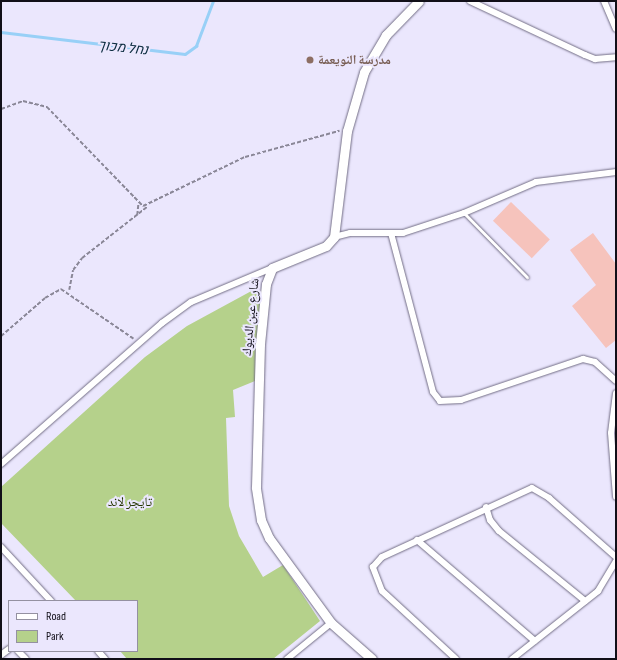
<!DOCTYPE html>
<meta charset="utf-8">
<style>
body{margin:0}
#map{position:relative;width:617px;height:660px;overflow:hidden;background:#ebe7fd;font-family:"Sofia Sans Condensed","Noto Naskh Arabic",Heebo,sans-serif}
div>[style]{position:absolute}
.green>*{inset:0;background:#b5d18b}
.stream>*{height:2.5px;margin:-1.25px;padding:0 1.25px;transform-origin:1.25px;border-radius:1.25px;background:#98d0f7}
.building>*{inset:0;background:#f6c3bc;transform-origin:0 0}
.path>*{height:1.5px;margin-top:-0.75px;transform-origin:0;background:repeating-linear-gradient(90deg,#8a8797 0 4px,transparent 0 6px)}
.roads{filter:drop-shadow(0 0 1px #726d85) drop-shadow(0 0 1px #726d85)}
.lane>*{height:3px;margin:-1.5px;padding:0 1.5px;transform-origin:1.5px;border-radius:1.5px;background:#fff}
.street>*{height:6px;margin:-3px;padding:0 3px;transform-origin:3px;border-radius:3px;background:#fff}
.secondary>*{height:9px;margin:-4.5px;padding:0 4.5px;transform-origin:4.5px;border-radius:4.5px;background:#fff}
.dots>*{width:11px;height:11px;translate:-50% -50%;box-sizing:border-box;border:2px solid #ebe7fd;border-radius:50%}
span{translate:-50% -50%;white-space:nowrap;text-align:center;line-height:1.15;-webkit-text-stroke:4px #ebe7fd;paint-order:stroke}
.education-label{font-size:13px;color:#785e54;font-weight:700}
.left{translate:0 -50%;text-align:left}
.street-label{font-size:13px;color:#110f18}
.park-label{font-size:13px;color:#253601}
.water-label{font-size:14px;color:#0c2c40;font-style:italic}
.frame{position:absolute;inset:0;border:2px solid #110f18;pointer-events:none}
.legend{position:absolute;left:8px;top:600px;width:130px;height:52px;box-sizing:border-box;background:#ebe7fd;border:1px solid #9491a1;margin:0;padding:5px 7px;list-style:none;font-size:12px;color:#110f18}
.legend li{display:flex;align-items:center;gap:8px;height:20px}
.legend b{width:20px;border:1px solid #9491a1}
</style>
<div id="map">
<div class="green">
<div style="clip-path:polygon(257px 288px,261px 293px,255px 381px,233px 390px,235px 417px,226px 418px,229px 506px,239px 536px,263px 577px,283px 565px,320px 621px,273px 659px,127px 659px,120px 651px,137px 651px,137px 601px,76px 601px,1px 523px,1px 487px,145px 357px,187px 326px)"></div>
</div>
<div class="stream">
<div style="left:1px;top:32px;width:185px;rotate:6.8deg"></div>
<div style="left:185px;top:54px;width:14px;rotate:-36deg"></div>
<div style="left:196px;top:46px;width:48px;rotate:-69.3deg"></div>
</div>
<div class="building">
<div style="left:511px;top:202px;width:54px;height:26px;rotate:44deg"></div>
<div style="clip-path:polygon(593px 233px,616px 264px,616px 340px,606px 348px,572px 306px,596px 285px,570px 250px)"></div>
</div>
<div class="path">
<div style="left:1px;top:109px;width:23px;rotate:-20deg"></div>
<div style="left:23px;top:101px;width:25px;rotate:14deg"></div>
<div style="left:47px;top:107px;width:138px;rotate:45.9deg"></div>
<div style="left:143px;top:206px;width:113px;rotate:-25.7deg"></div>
<div style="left:245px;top:157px;width:98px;rotate:-15.5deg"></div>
<div style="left:137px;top:215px;width:10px;rotate:-84deg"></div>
<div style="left:69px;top:290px;width:20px;rotate:-79deg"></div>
<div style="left:73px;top:270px;width:15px;rotate:-53deg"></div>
<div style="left:82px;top:258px;width:84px;rotate:-38.2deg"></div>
<div style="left:1px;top:336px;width:58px;rotate:-40.8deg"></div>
<div style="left:45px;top:298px;width:18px;rotate:-29deg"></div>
<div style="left:61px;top:289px;width:88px;rotate:34.4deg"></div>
</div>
<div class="roads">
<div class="lane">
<div style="left:464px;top:213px;width:90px;rotate:45.5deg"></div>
</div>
<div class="street">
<div style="left:470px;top:1px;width:127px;rotate:25.2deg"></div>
<div style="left:585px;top:55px;width:11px;rotate:22deg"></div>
<div style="left:595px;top:59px;width:21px;rotate:-5deg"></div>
<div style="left:604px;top:1px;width:30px;rotate:67deg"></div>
<div style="left:391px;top:233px;width:164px;rotate:75.2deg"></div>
<div style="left:433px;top:392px;width:11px;rotate:52deg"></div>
<div style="left:440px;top:401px;width:21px;rotate:-3deg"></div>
<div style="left:461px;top:400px;width:129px;rotate:-18.6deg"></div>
<div style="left:583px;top:359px;width:12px;rotate:14deg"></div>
<div style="left:595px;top:362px;width:28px;rotate:42deg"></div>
<div style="left:334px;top:237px;width:16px;rotate:-14deg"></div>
<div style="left:350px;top:233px;width:53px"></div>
<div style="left:403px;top:233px;width:64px;rotate:-18.2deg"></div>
<div style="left:464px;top:213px;width:78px;rotate:-23.3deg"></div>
<div style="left:536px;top:182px;width:81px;rotate:-7.1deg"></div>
<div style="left:616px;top:393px;width:40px;rotate:97.1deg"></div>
<div style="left:611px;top:433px;width:64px;rotate:85.5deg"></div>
<div style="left:1px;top:464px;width:214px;rotate:-41.2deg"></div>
<div style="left:162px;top:323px;width:36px;rotate:-36deg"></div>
<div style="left:191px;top:302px;width:88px;rotate:-22.8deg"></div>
<div style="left:486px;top:507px;width:14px;rotate:73deg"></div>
<div style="left:490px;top:520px;width:14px;rotate:51deg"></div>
<div style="left:499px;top:531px;width:111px;rotate:39.1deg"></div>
<div style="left:417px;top:540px;width:155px;rotate:40.6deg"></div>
<div style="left:1px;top:547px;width:74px;rotate:47.2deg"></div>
<div style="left:18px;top:651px;width:11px;rotate:45deg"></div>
<div style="left:98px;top:651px;width:11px;rotate:49deg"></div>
<div style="left:1px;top:655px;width:10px;rotate:-37deg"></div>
<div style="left:287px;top:659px;width:57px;rotate:-39.3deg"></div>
<div style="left:456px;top:659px;width:100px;rotate:-137.4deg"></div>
<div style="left:382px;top:591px;width:26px;rotate:-111deg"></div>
<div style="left:373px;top:567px;width:13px;rotate:-48deg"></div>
<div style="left:382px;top:557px;width:165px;rotate:-24.7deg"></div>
<div style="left:532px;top:488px;width:20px;rotate:30deg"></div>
<div style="left:549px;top:498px;width:89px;rotate:41.4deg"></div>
<div style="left:512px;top:659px;width:110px;rotate:-38.3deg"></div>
<div style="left:598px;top:591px;width:35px;rotate:-59deg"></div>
</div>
<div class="secondary">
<div style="left:372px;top:659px;width:55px;rotate:-138.7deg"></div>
<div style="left:331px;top:623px;width:105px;rotate:-126.1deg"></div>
<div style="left:269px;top:538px;width:20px;rotate:-114deg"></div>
<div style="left:261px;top:520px;width:33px;rotate:-99deg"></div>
<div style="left:256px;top:487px;width:143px;rotate:-88.4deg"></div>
<div style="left:260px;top:344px;width:60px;rotate:-84.3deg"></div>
<div style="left:266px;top:284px;width:17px;rotate:-69deg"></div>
<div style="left:272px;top:268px;width:58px;rotate:-22.2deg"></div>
<div style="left:326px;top:246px;width:12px;rotate:-48deg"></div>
<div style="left:334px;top:237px;width:107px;rotate:-83deg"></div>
<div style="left:347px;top:131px;width:61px;rotate:-73.9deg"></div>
<div style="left:364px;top:72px;width:43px;rotate:-59.3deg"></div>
<div style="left:386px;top:35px;width:47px;rotate:-45.9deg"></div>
</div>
</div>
<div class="dots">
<div style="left:310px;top:60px;background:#8d6e63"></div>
</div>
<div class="education-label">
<span class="left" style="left:318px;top:60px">مدرسة النويعمة</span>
</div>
<div class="street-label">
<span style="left:251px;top:317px;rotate:-84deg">شارع عين الديوك</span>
</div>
<div class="park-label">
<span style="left:130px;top:502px">تايجر لاند</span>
</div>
<div class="water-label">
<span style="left:123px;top:48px;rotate:6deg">נחל מכוך</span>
</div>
<div class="frame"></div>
<ul class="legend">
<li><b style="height:5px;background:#fff"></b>Road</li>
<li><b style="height:11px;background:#b5d18b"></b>Park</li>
</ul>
</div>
